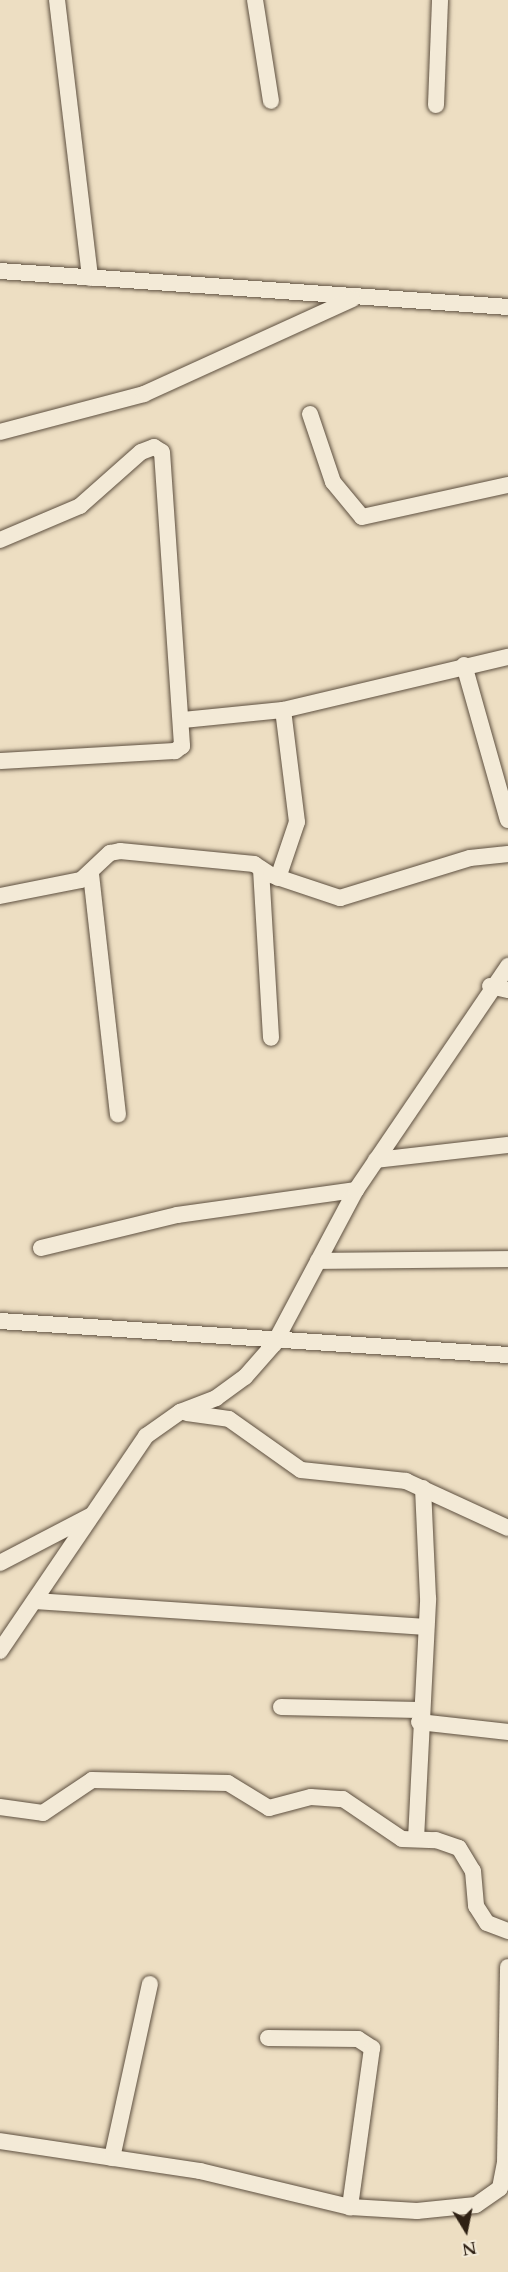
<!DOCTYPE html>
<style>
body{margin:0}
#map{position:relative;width:508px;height:2272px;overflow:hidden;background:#eddec2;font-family:Cardo,serif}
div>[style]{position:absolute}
.roads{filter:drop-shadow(0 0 2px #5e5040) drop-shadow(0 0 2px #5e5040)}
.minor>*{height:16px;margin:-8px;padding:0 8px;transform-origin:8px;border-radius:8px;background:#f3ead7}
span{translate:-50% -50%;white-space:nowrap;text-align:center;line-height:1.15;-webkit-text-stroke:4.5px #f3ead7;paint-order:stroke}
.north{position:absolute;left:436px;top:2200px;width:60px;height:60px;-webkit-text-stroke:4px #f3ead7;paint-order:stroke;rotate:170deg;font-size:16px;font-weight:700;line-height:24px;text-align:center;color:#2f2114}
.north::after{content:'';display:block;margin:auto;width:21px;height:27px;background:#2f2114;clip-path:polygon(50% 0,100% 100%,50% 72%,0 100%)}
</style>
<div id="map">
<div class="roads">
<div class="minor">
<div style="left:57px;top:0;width:280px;rotate:83.2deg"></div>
<div style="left:255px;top:0;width:102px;rotate:81deg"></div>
<div style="left:436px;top:105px;width:105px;rotate:-87.8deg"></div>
<div style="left:0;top:271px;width:509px;rotate:4.05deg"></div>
<div style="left:310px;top:414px;width:72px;rotate:71.3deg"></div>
<div style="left:333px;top:482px;width:45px;rotate:50.4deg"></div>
<div style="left:362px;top:517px;width:149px;rotate:-12.4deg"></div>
<div style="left:0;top:432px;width:149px;rotate:-14.8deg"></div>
<div style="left:144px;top:394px;width:229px;rotate:-24.5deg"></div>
<div style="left:0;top:540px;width:87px;rotate:-23deg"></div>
<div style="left:80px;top:506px;width:81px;rotate:-41.5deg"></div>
<div style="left:141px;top:452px;width:14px;rotate:-21deg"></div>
<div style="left:154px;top:447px;width:9px;rotate:32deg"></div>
<div style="left:162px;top:452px;width:295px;rotate:86.1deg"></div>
<div style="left:182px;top:746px;width:9px;rotate:144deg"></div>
<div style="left:175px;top:751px;width:175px;rotate:176.7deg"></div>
<div style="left:464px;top:665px;width:161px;rotate:74.2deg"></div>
<div style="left:183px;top:720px;width:100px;rotate:-5.7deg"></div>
<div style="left:283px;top:710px;width:231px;rotate:-13.3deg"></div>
<div style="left:261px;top:869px;width:169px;rotate:86.6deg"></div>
<div style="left:91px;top:874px;width:242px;rotate:83.6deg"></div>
<div style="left:278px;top:878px;width:59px;rotate:-71.3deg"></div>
<div style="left:297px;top:822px;width:113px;rotate:-97.1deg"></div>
<div style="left:0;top:896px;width:83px;rotate:-11.2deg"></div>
<div style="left:81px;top:880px;width:40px;rotate:-43deg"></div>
<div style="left:110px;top:853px;width:10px;rotate:-11deg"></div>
<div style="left:120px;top:851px;width:135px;rotate:5.5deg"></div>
<div style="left:254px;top:864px;width:20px;rotate:33deg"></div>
<div style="left:271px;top:875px;width:73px;rotate:18.4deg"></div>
<div style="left:340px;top:898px;width:136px;rotate:-17.1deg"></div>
<div style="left:470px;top:858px;width:38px;rotate:-6deg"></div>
<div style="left:490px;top:986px;width:18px;rotate:13deg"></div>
<div style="left:376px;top:1160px;width:133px;rotate:-6.5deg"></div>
<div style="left:41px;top:1248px;width:140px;rotate:-13.6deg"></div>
<div style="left:177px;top:1215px;width:181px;rotate:-8deg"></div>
<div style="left:318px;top:1261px;width:190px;rotate:-0.6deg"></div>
<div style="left:0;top:1321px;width:509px;rotate:3.83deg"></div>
<div style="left:187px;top:1413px;width:42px;rotate:8.1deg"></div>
<div style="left:229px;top:1419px;width:88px;rotate:35.3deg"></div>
<div style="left:301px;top:1470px;width:106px;rotate:6deg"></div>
<div style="left:406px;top:1481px;width:112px;rotate:24.7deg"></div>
<div style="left:0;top:1563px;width:102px;rotate:-27.6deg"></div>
<div style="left:35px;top:1601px;width:392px;rotate:3.8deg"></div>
<div style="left:0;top:1651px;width:260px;rotate:-55.8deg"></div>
<div style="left:146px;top:1436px;width:42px;rotate:-35.2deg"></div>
<div style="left:180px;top:1412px;width:39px;rotate:-21deg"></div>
<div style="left:216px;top:1398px;width:36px;rotate:-36deg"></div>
<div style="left:245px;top:1377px;width:44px;rotate:-48.7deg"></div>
<div style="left:274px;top:1344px;width:174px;rotate:-62deg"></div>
<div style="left:356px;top:1190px;width:271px;rotate:-55.8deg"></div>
<div style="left:281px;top:1707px;width:138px;rotate:1.2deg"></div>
<div style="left:419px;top:1722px;width:90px;rotate:6.4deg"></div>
<div style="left:0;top:1807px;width:43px;rotate:7.9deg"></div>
<div style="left:43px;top:1813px;width:59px;rotate:-34deg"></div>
<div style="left:92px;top:1780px;width:136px;rotate:1.3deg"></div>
<div style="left:228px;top:1783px;width:48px;rotate:31.4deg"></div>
<div style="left:269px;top:1808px;width:43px;rotate:-14.7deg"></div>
<div style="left:311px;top:1797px;width:32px;rotate:4deg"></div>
<div style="left:343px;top:1799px;width:71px;rotate:34.1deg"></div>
<div style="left:402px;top:1839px;width:34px;rotate:2deg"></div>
<div style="left:436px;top:1840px;width:24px;rotate:19deg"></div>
<div style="left:459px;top:1848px;width:27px;rotate:59deg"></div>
<div style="left:473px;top:1871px;width:35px;rotate:85deg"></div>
<div style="left:476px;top:1906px;width:20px;rotate:57deg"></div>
<div style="left:487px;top:1923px;width:22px;rotate:21deg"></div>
<div style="left:416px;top:1839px;width:241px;rotate:-87.1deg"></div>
<div style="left:428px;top:1598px;width:110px;rotate:-92.6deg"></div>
<div style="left:268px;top:2038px;width:90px;rotate:0.6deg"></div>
<div style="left:358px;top:2039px;width:17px;rotate:33deg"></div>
<div style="left:372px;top:2048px;width:161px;rotate:97.9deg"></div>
<div style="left:0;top:2141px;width:202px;rotate:8.5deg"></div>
<div style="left:200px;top:2171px;width:154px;rotate:13.5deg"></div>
<div style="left:350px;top:2207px;width:67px;rotate:3.4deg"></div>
<div style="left:417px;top:2211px;width:59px;rotate:-5.8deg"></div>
<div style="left:476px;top:2205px;width:29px;rotate:-35deg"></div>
<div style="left:500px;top:2188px;width:25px;rotate:-79deg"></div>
<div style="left:505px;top:2163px;width:196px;rotate:-89.1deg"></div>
<div style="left:112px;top:2158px;width:178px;rotate:-77.7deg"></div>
</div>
</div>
<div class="north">N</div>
</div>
